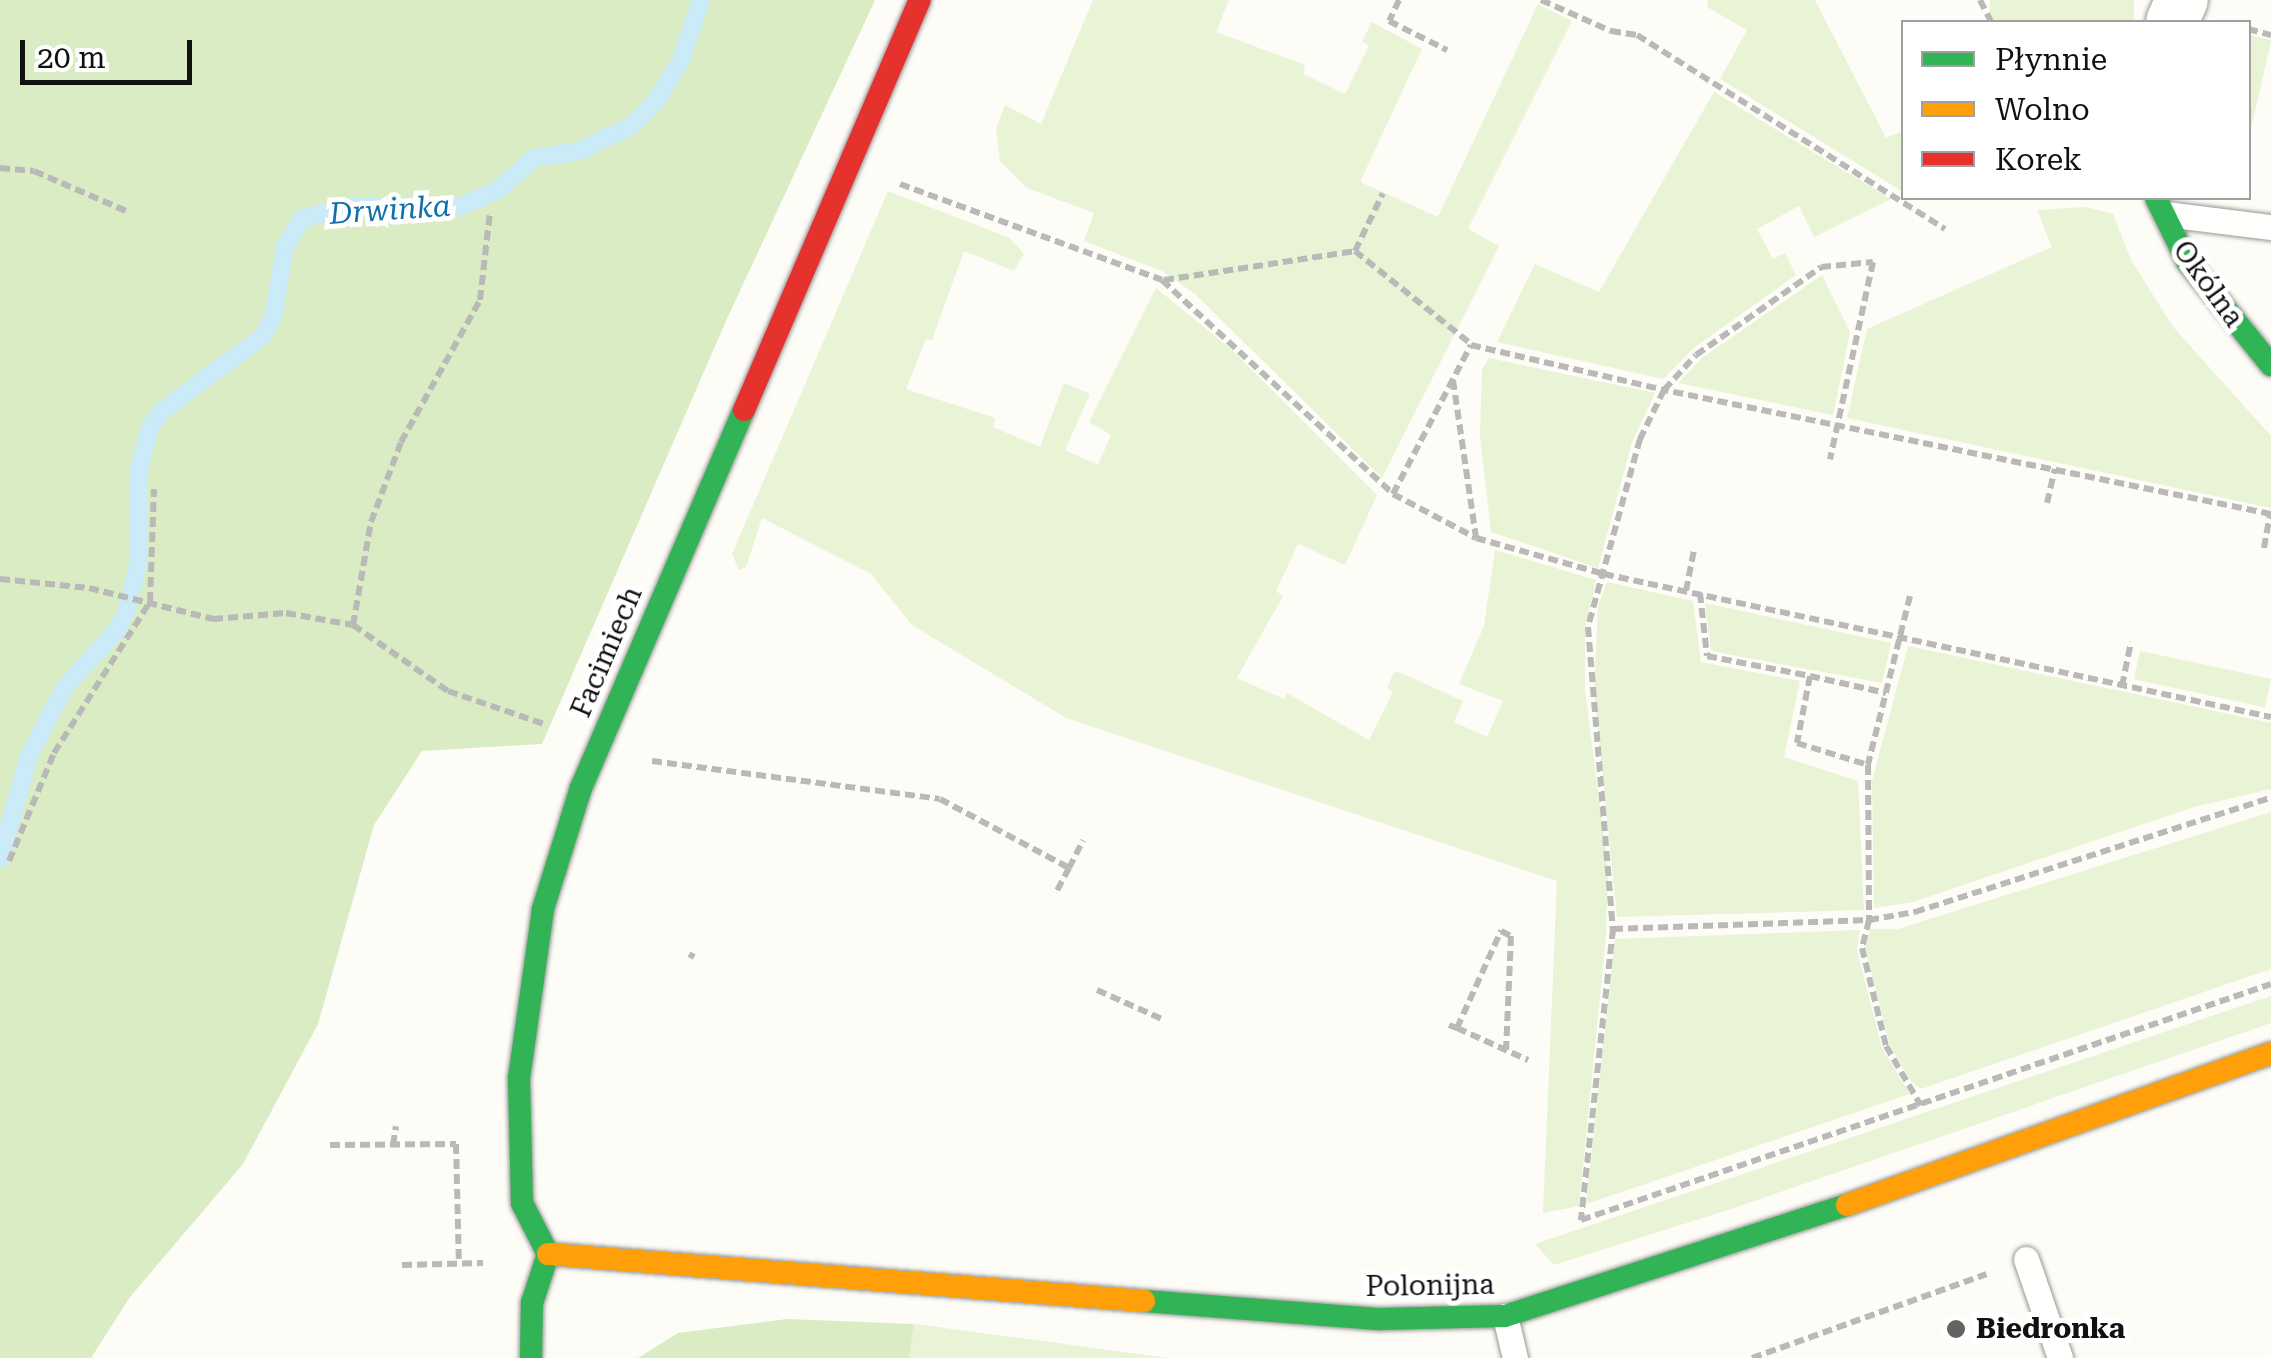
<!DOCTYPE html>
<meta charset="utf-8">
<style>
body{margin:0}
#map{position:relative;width:2271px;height:1358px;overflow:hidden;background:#fdfcf7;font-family:"Roboto Serif",serif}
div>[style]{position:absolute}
.green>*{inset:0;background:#e8f4d5;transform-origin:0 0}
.forest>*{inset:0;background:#d9ecc3}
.stream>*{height:18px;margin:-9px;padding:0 9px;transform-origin:9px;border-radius:9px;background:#cbebf9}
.path>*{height:6px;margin-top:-3px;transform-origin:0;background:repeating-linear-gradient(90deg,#b9b9b8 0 10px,transparent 0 15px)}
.roads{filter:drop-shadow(0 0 2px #979795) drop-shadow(0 0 2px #979795)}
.lane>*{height:25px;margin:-12.5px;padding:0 12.5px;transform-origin:12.5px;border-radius:12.5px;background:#fffffe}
.street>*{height:52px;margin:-26px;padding:0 26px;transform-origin:26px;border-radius:26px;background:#fffffe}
.fast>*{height:22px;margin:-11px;padding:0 11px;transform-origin:11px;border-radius:11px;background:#30b455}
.slow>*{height:22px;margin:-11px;padding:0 11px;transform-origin:11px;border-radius:11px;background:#ff9f0a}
.jam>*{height:22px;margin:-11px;padding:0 11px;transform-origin:11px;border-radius:11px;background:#e5322d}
.dots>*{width:28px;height:28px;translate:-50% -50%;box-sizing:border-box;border:5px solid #fff;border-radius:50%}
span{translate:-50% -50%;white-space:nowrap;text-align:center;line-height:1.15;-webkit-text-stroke:10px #fff;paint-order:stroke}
.street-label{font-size:28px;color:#111}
.poi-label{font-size:28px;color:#111;font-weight:700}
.left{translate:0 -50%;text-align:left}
.water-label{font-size:30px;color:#0f70ad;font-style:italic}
.legend{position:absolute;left:1901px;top:20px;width:350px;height:180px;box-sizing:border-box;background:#fff;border:2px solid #a0a0a0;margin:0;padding:12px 18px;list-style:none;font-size:30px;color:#111}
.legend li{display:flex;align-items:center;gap:20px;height:50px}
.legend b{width:50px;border:2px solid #a0a0a0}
.scale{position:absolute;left:20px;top:40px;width:172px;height:45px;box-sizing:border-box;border:5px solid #111;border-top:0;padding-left:12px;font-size:30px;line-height:35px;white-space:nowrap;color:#111;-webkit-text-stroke:8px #fff;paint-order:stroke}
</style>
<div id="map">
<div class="green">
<div style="clip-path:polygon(1093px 0,1229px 0,1216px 32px,1305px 65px,1303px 74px,1345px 94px,1369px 46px,1362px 41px,1372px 22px,1422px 49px,1360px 182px,1438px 217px,1538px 4px,1572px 21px,1468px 229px,1499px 246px,1382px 478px,1195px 294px,1162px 271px,1084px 241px,1094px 213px,1027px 188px,1000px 161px,996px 129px,1005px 105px,1041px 124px)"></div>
<div style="clip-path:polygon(1708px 0,1815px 0,1886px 138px,1900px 132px,1903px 137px,1903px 192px,1720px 79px,1747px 30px,1707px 7px)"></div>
<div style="left:1990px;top:0;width:144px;height:25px"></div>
<div style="left:2249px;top:35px;width:23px;height:121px;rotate:13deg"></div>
<div style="clip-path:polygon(1714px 92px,1891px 199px,1814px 237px,1799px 206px,1757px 229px,1773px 259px,1785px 253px,1796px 275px,1695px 347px,1663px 379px,1497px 342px,1535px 264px,1599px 292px)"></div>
<div style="clip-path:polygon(888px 191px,1010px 238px,1024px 254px,1014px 271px,964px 251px,932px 340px,926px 339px,906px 389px,995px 418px,993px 427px,1040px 447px,1064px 383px,1090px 394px,1065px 450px,1098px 465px,1111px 435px,1089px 422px,1156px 288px,1231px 349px,1377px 495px,1345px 565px,1298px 544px,1276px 591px,1283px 596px,1237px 678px,1284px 699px,1287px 693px,1369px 740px,1393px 692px,1387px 688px,1394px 672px,1401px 673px,1463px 701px,1454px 722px,1487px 737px,1503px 701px,1459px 684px,1484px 626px,1495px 550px,1596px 580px,1585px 627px,1585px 690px,1608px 868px,1606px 937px,1579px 1206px,1543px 1213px,1557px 881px,1066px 718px,912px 625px,871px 574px,762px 518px,746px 567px,739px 570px,732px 554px)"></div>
<div style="clip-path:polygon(2086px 207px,2113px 214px,2131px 260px,2174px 328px,2271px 436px,2271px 508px,1847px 418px,1867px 329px,2052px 247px,2037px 210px)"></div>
<div style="clip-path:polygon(1822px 275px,1850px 332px,1833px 415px,1678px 383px,1702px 358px)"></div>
<div style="clip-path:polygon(1489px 358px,1655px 393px,1632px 442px,1598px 568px,1491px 532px,1480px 435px,1482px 370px)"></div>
<div style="clip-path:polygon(1607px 582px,1693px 601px,1701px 662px,1800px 681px,1784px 757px,1858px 781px,1864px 910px,1617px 917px,1594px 691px,1598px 606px)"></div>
<div style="clip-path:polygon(1705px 603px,1891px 643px,1882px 683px,1711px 651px)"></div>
<div style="clip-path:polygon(1908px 646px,2271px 723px,2271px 789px,2194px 807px,1913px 902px,1874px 908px,1872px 781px)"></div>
<div style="left:2140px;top:651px;width:134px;height:29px;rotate:12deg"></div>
<div style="clip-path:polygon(2271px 812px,2271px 969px,1921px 1089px,1911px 1081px,1890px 1046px,1865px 948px,1870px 929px,1898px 929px)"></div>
<div style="clip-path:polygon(1860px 930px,1857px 950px,1882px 1048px,1910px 1094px,1586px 1204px,1615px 939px)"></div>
<div style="clip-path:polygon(2271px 996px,2271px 1023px,1731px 1209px,1554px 1265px,1535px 1244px)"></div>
<div style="clip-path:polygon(914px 1324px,915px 1324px,1169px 1358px,909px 1358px)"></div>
</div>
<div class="forest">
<div style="clip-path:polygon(0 0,875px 0,726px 321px,542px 744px,422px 751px,374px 825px,318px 1024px,243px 1164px,130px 1297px,91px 1358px,0 1358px)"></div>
<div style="clip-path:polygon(787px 1319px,914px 1324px,909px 1358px,638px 1358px,678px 1333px)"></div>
</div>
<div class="stream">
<div style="left:0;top:859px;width:107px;rotate:-74.3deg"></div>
<div style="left:29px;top:756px;width:76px;rotate:-62.8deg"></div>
<div style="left:64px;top:688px;width:79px;rotate:-47.6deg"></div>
<div style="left:117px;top:630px;width:25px;rotate:-64deg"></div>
<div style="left:128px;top:607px;width:45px;rotate:-77.2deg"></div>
<div style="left:138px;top:563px;width:93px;rotate:-89.4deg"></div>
<div style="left:139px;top:470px;width:44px;rotate:-75.7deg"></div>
<div style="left:150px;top:427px;width:21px;rotate:-53deg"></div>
<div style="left:163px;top:410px;width:126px;rotate:-36.6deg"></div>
<div style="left:264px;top:335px;width:24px;rotate:-66deg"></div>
<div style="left:274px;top:313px;width:68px;rotate:-80.7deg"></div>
<div style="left:285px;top:246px;width:32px;rotate:-58deg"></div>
<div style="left:302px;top:219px;width:46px;rotate:-15.3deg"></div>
<div style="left:346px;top:207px;width:115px;rotate:-0.5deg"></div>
<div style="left:461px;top:206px;width:39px;rotate:-23deg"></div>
<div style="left:497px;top:191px;width:50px;rotate:-41.7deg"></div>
<div style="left:534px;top:158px;width:46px;rotate:-8.8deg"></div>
<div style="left:579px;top:151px;width:58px;rotate:-25.7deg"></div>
<div style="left:631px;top:126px;width:37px;rotate:-45deg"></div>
<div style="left:657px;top:100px;width:47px;rotate:-59deg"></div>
<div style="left:681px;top:60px;width:63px;rotate:-71.6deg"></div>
</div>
<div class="path">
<div style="left:1399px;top:0;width:23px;rotate:115deg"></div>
<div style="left:1389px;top:21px;width:65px;rotate:26.6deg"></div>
<div style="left:1541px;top:0;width:77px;rotate:23.9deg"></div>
<div style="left:1611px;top:31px;width:26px;rotate:9deg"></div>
<div style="left:1637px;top:35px;width:364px;rotate:32.2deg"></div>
<div style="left:1980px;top:0;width:25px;rotate:63deg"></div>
<div style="left:2248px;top:29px;width:24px;rotate:15deg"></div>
<div style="left:0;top:168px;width:34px;rotate:5deg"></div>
<div style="left:34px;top:171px;width:100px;rotate:23.5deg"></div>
<div style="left:900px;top:184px;width:279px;rotate:20.1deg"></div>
<div style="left:1162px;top:280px;width:315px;rotate:42.8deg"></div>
<div style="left:1393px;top:494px;width:94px;rotate:27.9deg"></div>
<div style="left:1476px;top:538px;width:133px;rotate:15.7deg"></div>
<div style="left:1604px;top:574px;width:682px;rotate:12.1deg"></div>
<div style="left:1355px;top:251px;width:64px;rotate:-64.2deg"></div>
<div style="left:1164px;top:280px;width:193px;rotate:-8.6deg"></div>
<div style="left:1355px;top:251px;width:149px;rotate:38.7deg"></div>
<div style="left:1453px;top:380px;width:160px;rotate:81.7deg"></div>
<div style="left:1393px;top:494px;width:168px;rotate:-62.4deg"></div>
<div style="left:1471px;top:345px;width:198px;rotate:13.1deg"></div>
<div style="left:1664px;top:390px;width:47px;rotate:-47.6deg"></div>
<div style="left:1696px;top:355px;width:153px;rotate:-35.1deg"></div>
<div style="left:1821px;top:267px;width:52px;rotate:-5.5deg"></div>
<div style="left:1873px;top:262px;width:202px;rotate:102.3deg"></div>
<div style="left:2047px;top:503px;width:35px;rotate:-77deg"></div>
<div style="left:2271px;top:514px;width:620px;rotate:-168.45deg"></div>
<div style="left:1664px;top:390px;width:55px;rotate:116.1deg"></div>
<div style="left:1640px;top:439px;width:195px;rotate:105.5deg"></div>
<div style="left:1588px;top:627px;width:303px;rotate:85.3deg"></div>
<div style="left:1613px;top:929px;width:293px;rotate:96.3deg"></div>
<div style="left:1581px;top:1220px;width:729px;rotate:-18.88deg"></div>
<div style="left:2264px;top:548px;width:35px;rotate:-80deg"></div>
<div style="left:0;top:579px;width:89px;rotate:5.8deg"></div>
<div style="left:89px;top:588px;width:128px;rotate:14deg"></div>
<div style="left:213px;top:619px;width:73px;rotate:-4.7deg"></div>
<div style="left:286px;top:613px;width:68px;rotate:10.2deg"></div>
<div style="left:353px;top:625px;width:116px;rotate:34.8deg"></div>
<div style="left:448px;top:691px;width:105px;rotate:19deg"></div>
<div style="left:1686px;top:591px;width:42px;rotate:-79deg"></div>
<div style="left:1700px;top:593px;width:63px;rotate:83.7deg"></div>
<div style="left:1707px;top:656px;width:105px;rotate:11deg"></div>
<div style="left:1810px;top:676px;width:68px;rotate:101deg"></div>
<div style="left:1797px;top:743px;width:74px;rotate:17.2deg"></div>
<div style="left:1910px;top:596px;width:174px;rotate:104deg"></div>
<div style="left:1868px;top:765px;width:155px;rotate:89.6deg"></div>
<div style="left:1869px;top:920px;width:29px;rotate:104deg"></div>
<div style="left:1862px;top:948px;width:101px;rotate:76.2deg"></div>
<div style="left:1886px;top:1046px;width:69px;rotate:59.7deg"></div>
<div style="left:353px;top:625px;width:105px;rotate:-80.1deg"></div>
<div style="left:371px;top:522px;width:85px;rotate:-69.4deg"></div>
<div style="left:401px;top:442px;width:162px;rotate:-60.9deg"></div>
<div style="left:480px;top:300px;width:89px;rotate:-83.5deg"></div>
<div style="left:1810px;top:676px;width:78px;rotate:12.6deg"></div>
<div style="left:2122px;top:686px;width:45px;rotate:-78.4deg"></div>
<div style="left:652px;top:761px;width:290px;rotate:7.5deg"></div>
<div style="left:940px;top:799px;width:146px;rotate:28.1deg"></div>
<div style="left:1069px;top:868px;width:27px;rotate:118deg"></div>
<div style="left:9px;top:861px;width:117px;rotate:-67.4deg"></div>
<div style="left:54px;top:753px;width:179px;rotate:-57.6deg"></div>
<div style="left:150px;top:602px;width:113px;rotate:-88deg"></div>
<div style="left:1069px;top:868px;width:31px;rotate:-63deg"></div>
<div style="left:1613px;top:929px;width:256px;rotate:-2deg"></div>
<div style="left:1869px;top:920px;width:47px;rotate:-9.9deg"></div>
<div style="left:1915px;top:912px;width:374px;rotate:-17.8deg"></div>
<div style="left:689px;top:954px;width:6px;rotate:31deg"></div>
<div style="left:1097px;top:990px;width:73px;rotate:24.1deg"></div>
<div style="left:1449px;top:1025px;width:9px;rotate:21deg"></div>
<div style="left:1457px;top:1028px;width:107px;rotate:-65.6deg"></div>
<div style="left:1501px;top:931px;width:11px;rotate:27deg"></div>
<div style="left:1511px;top:936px;width:114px;rotate:92.5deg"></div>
<div style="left:1457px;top:1028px;width:78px;rotate:24.3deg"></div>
<div style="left:330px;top:1145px;width:126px;rotate:-0.5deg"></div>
<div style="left:456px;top:1144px;width:120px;rotate:88.6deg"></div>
<div style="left:393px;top:1145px;width:19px;rotate:-81deg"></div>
<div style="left:402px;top:1265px;width:81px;rotate:-1.4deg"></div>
<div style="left:1752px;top:1358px;width:249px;rotate:-19.7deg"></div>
</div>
<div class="roads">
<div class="lane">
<div style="left:2166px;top:214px;width:106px;rotate:7.1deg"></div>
<div style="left:2026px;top:1259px;width:105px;rotate:71deg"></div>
<div style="left:1505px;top:1316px;width:43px;rotate:76.6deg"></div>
</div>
<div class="street">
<div style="left:2172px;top:22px;width:24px;rotate:-66deg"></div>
</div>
<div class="fast">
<div style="left:2156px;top:198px;width:70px;rotate:63.8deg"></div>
<div style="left:2187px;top:261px;width:134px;rotate:51.1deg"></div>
<div style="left:1144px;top:1301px;width:237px;rotate:4.4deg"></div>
<div style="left:1380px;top:1319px;width:125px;rotate:-1.4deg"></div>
<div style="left:1505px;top:1316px;width:360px;rotate:-18deg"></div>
<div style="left:531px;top:1358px;width:55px;rotate:-89deg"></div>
<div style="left:532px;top:1303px;width:52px;rotate:-71.9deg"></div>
<div style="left:548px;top:1254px;width:57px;rotate:-117deg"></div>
<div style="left:522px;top:1203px;width:125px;rotate:-91.4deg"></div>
<div style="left:519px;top:1078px;width:171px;rotate:-81.9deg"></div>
<div style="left:543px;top:909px;width:127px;rotate:-72.6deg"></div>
<div style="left:581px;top:788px;width:412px;rotate:-66.7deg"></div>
</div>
<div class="slow">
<div style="left:1847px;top:1205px;width:450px;rotate:-19.7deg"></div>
<div style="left:548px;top:1254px;width:598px;rotate:4.51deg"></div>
</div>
<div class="jam">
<div style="left:744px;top:410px;width:446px;rotate:-66.8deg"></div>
</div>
</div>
<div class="dots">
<div style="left:1956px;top:1329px;background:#646362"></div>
</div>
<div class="street-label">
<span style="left:2208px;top:284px;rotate:54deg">Okólna</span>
<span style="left:607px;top:652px;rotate:-67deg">Facimiech</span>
<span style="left:1430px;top:1286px;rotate:-1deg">Polonijna</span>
</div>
<div class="poi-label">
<span class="left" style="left:1976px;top:1329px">Biedronka</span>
</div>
<div class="water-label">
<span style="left:390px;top:210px;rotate:-4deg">Drwinka</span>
</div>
<ul class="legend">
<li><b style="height:12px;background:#30b455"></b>Płynnie</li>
<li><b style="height:12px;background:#ff9f0a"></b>Wolno</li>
<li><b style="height:12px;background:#e5322d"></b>Korek</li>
</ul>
<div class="scale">20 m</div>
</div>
